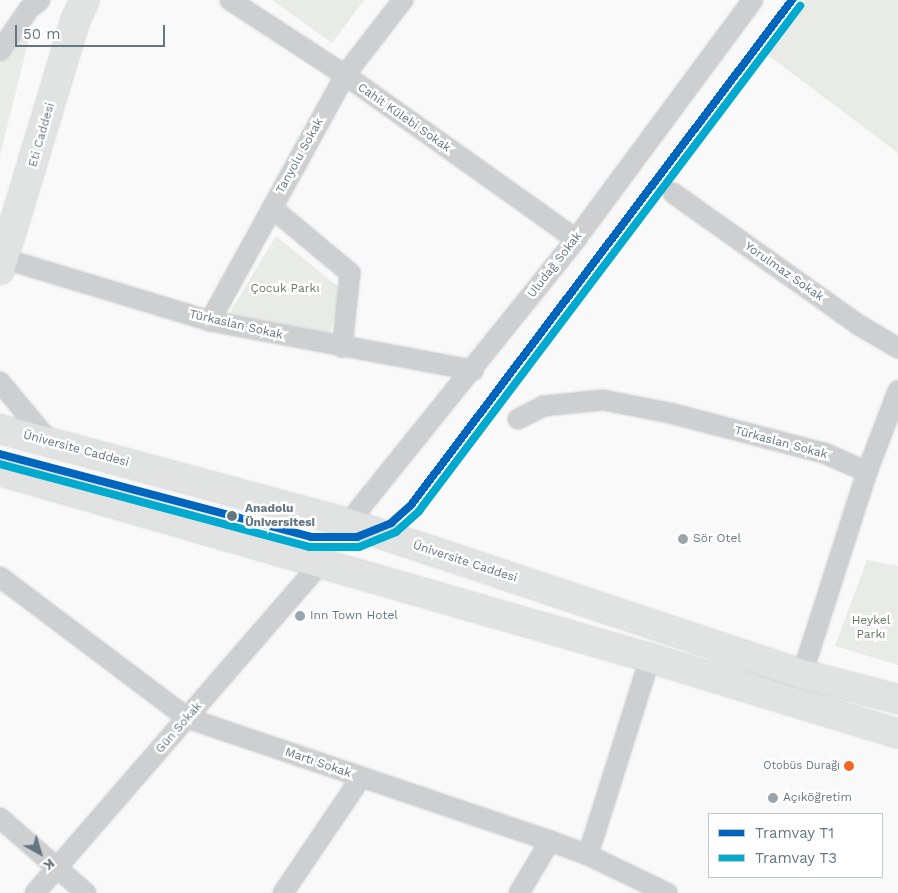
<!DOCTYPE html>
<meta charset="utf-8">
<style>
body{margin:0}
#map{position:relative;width:898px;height:893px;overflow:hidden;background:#f9f9f9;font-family:"Work Sans",sans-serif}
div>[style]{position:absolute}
.green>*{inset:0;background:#e8ebe6}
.roads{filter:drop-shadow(0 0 1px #d5d6d7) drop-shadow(0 0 1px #d5d6d7)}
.minor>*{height:20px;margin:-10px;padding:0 10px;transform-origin:10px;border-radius:10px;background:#cecfd0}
.secondary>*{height:28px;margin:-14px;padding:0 14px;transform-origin:14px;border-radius:14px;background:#e1e2e2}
.tram-1>*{height:8px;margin:-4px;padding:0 4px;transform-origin:4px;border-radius:4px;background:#0065bd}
.tram-2>*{height:8px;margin:-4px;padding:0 4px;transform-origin:4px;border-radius:4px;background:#00a9ce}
.dots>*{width:14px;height:14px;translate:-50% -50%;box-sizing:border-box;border:2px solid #fff;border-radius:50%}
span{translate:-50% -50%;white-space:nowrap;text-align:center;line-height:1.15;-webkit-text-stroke:5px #fff;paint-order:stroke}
.bus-label{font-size:11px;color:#657683}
.right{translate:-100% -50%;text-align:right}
.street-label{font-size:12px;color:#657683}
.park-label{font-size:12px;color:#687a64}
.stop-label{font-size:12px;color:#657683;font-weight:700}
.left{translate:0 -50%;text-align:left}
.poi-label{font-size:12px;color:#657683}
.legend{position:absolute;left:708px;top:813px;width:175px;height:65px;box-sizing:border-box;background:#fff;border:1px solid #c1c8cd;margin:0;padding:6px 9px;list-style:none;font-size:15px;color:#657683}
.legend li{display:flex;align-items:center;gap:10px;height:25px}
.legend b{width:25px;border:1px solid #c1c8cd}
.north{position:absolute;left:15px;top:828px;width:50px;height:50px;-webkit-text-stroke:4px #fff;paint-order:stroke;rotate:141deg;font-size:14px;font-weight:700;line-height:20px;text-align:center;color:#657683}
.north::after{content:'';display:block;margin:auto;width:18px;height:22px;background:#657683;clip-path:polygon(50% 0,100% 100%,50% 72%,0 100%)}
.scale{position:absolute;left:15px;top:25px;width:150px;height:22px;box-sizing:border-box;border:2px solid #657683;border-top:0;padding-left:6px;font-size:15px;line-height:18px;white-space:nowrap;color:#657683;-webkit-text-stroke:4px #fff;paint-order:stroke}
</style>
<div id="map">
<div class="green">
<div style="clip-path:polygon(272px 0,364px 0,332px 43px)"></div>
<div style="clip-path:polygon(805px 0,898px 0,898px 153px,765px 53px)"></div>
<div style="clip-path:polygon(29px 38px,29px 39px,0 156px,0 60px,16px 39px)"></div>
<div style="clip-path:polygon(276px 236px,341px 289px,330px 333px,229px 314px)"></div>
<div style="clip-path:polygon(867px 560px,898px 566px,898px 665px,835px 646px)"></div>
</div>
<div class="roads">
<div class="minor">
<div style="left:230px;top:0;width:137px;rotate:33.1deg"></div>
<div style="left:345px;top:75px;width:283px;rotate:35.4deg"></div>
<div style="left:0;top:51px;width:51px;rotate:-55.4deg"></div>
<div style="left:29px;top:9px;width:14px;rotate:-39deg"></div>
<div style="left:673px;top:193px;width:226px;rotate:35.4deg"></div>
<div style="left:857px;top:324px;width:48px;rotate:30.3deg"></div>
<div style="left:272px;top:208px;width:102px;rotate:39.8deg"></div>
<div style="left:350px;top:273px;width:75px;rotate:96.1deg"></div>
<div style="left:5px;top:259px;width:214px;rotate:16.8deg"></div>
<div style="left:210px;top:321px;width:268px;rotate:10.6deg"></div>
<div style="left:210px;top:321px;width:281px;rotate:-61.2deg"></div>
<div style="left:345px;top:75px;width:95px;rotate:-52.3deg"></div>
<div style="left:0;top:382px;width:77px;rotate:50.3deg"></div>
<div style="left:518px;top:419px;width:28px;rotate:-27deg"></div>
<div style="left:543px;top:406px;width:60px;rotate:-5.7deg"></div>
<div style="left:603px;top:400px;width:68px;rotate:11deg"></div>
<div style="left:670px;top:413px;width:159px;rotate:14.6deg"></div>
<div style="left:824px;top:453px;width:47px;rotate:23.8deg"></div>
<div style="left:867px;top:472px;width:212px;rotate:107.8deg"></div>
<div style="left:867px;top:472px;width:87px;rotate:-69.1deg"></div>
<div style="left:348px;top:523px;width:364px;rotate:-51.2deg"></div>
<div style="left:576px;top:239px;width:297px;rotate:-53.5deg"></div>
<div style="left:0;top:577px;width:234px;rotate:37deg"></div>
<div style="left:187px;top:718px;width:383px;rotate:18.7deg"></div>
<div style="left:550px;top:841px;width:40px;rotate:20.2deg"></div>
<div style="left:588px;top:855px;width:88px;rotate:25.7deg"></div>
<div style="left:0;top:818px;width:114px;rotate:41.1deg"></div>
<div style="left:588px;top:855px;width:207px;rotate:-72.5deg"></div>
<div style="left:35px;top:893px;width:438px;rotate:-49.1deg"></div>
<div style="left:283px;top:893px;width:139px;rotate:-55.9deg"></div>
<div style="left:519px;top:893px;width:61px;rotate:-59.2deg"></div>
</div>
<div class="secondary">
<div style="left:0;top:270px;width:260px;rotate:-73.2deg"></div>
<div style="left:75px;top:21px;width:23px;rotate:-65deg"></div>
<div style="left:0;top:429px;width:360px;rotate:15.1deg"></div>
<div style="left:348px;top:523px;width:478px;rotate:18.4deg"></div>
<div style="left:802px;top:674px;width:99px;rotate:14.6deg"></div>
<div style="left:0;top:471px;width:676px;rotate:16.05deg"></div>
<div style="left:650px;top:658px;width:259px;rotate:17deg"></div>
</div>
</div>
<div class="tram-1">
<div style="left:0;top:454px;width:322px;rotate:14.9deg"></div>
<div style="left:311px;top:537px;width:46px"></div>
<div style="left:357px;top:537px;width:37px;rotate:-22deg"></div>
<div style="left:391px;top:523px;width:27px;rotate:-42deg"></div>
<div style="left:411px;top:505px;width:633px;rotate:-52.97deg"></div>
</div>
<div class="tram-2">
<div style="left:0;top:464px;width:320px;rotate:15deg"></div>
<div style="left:309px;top:547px;width:50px"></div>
<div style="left:359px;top:547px;width:40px;rotate:-22deg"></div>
<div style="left:396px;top:532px;width:31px;rotate:-42deg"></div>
<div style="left:419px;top:511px;width:633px;rotate:-52.97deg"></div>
</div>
<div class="dots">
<div style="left:232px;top:516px;background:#657683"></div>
<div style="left:683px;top:539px;background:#99a4ac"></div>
<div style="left:300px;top:616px;background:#99a4ac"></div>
<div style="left:849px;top:766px;background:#f26522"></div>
<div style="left:773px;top:798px;background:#99a4ac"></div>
</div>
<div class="bus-label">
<span class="right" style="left:840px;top:766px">Otobüs Durağı</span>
</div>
<div class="street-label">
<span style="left:404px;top:118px;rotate:35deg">Cahit Külebi Sokak</span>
<span style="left:42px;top:135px;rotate:-74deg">Eti Caddesi</span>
<span style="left:300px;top:156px;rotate:-61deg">Tanyolu Sokak</span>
<span style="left:555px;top:265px;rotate:-52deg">Uludağ Sokak</span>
<span style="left:784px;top:272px;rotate:35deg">Yorulmaz Sokak</span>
<span style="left:236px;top:325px;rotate:13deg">Türkaslan Sokak</span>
<span style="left:781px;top:443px;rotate:15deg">Türkaslan Sokak</span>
<span style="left:76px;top:449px;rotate:15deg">Üniversite Caddesi</span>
<span style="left:465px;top:562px;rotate:18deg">Üniversite Caddesi</span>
<span style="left:179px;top:728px;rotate:-49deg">Gün Sokak</span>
<span style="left:318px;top:763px;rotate:19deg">Martı Sokak</span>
</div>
<div class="park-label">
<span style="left:285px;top:289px">Çocuk Parkı</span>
<span style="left:871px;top:628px">Heykel<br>Parkı</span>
</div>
<div class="stop-label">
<span class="left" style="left:245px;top:516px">Anadolu<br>Üniversitesi</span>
</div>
<div class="poi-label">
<span class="left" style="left:693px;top:539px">Sör Otel</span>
<span class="left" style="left:310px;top:616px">Inn Town Hotel</span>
<span class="left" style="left:783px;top:798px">Açıköğretim</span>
</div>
<ul class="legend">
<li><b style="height:6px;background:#0065bd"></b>Tramvay T1</li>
<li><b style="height:6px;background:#00a9ce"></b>Tramvay T3</li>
</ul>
<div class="north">K</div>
<div class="scale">50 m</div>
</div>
